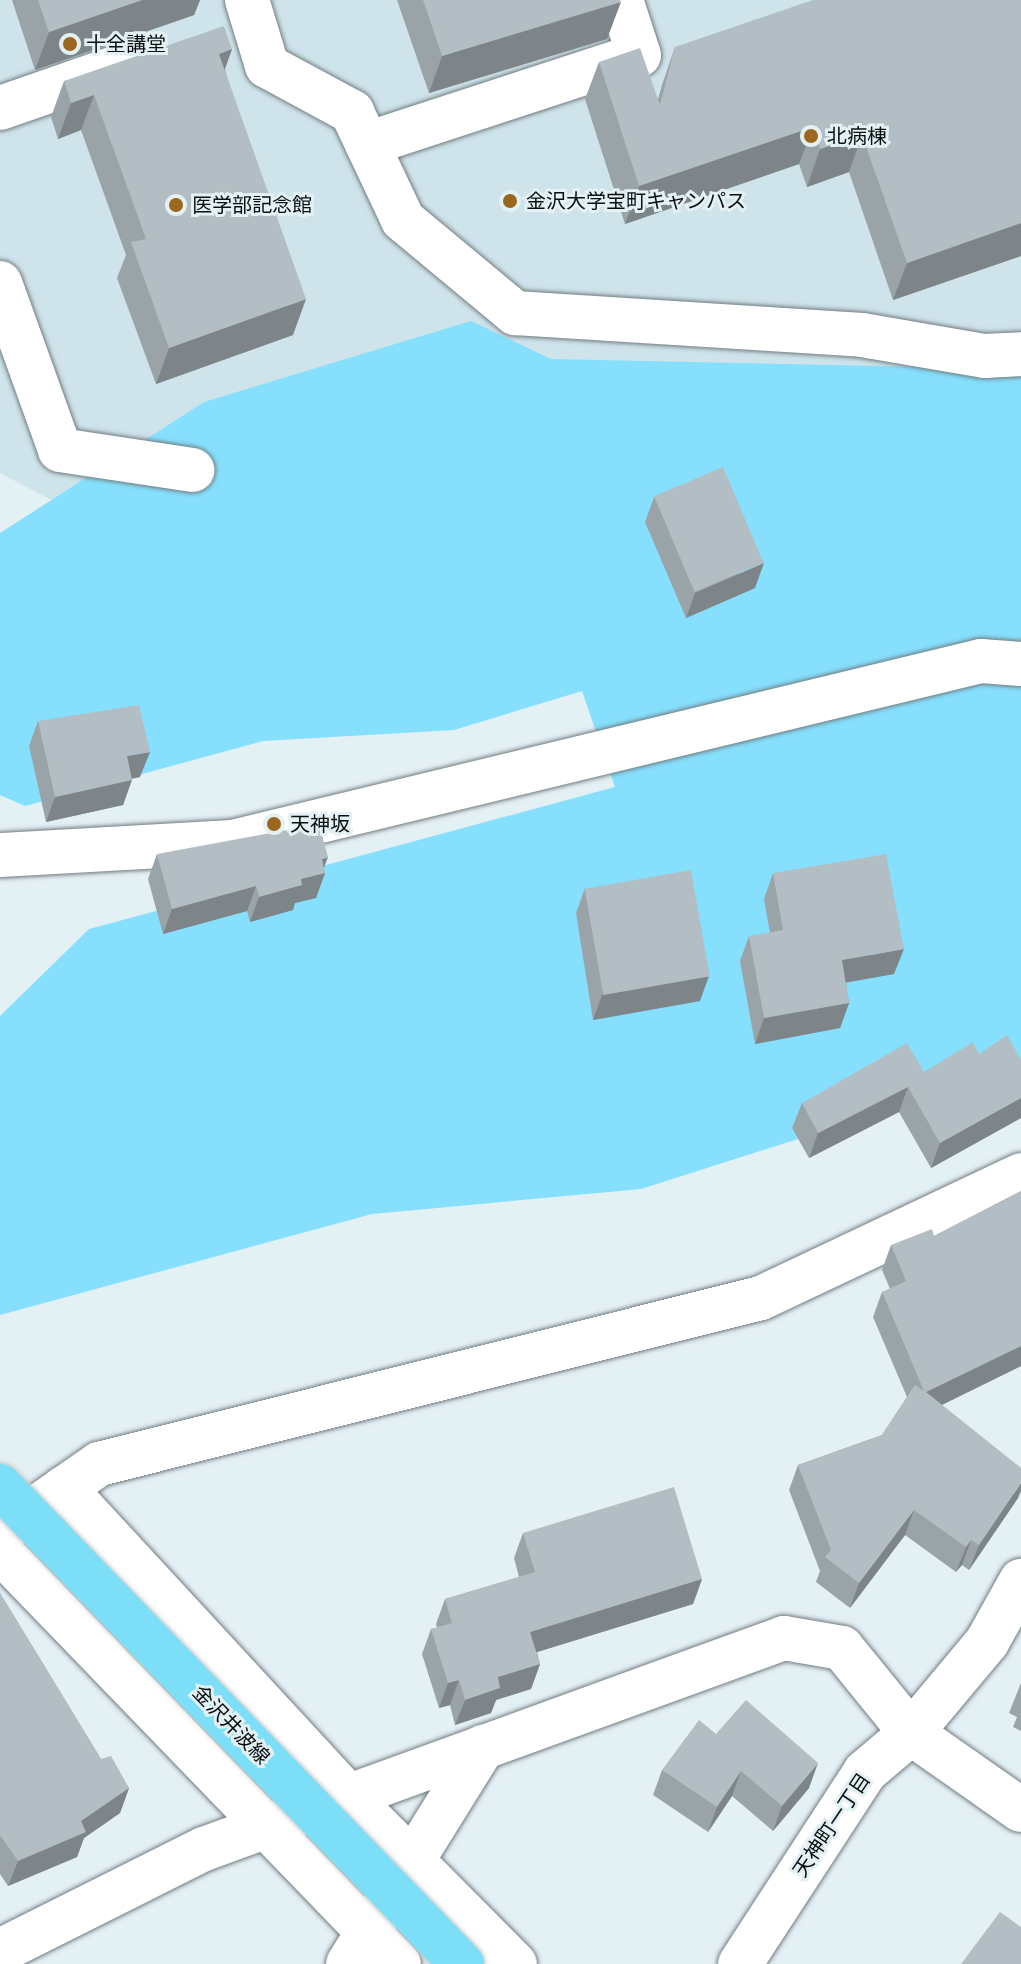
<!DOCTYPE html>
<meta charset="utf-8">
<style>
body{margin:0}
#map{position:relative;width:1021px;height:1964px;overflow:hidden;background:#e3f0f4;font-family:Figtree,"Noto Sans JP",sans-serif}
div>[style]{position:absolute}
.built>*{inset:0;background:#cee3ea}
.green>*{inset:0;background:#86e0fd}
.roads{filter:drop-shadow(0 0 2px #727d81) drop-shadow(0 0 2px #727d81)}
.minor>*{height:44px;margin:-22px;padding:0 22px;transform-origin:22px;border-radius:22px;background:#fff}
.bridges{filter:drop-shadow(0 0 2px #c9caca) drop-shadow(0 0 2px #c9caca)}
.major-bridge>*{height:44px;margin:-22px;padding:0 22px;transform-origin:22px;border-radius:22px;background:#7cdff7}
.wall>*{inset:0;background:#99a3a8}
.shaded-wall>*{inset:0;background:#7d8588}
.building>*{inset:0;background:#b2bec3;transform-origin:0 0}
.dots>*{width:22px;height:22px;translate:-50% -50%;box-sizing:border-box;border:4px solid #e3f0f4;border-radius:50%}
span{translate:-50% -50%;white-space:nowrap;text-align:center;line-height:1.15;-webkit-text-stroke:6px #e3f0f4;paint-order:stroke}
.poi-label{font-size:20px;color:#0a0e0f}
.left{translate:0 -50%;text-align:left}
.street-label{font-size:20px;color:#0a0e0f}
</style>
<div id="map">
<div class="built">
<div style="clip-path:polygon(0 0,1021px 0,1021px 412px,208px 582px,0 473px)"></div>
</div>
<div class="green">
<div style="clip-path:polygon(471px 321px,551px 359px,1021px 369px,1021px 1068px,641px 1189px,372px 1214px,0 1315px,0 1016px,89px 929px,615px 787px,582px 691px,454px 730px,263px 741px,25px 806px,0 795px,0 533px,204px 402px)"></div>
</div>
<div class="roads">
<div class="minor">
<div style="left:247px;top:0;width:69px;rotate:73.1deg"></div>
<div style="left:267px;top:66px;width:97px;rotate:28.4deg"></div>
<div style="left:352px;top:112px;width:119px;rotate:64.7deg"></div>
<div style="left:403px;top:220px;width:146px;rotate:39.7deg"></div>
<div style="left:515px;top:313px;width:348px;rotate:3.6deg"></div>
<div style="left:862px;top:335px;width:125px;rotate:9.7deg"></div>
<div style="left:985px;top:356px;width:36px;rotate:-3deg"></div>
<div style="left:0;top:108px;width:125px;rotate:-19.2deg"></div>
<div style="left:367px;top:144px;width:286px;rotate:-18.1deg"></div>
<div style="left:639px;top:55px;width:58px;rotate:-108.1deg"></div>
<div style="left:0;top:283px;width:177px;rotate:70.2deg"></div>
<div style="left:60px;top:450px;width:134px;rotate:8.6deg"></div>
<div style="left:0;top:855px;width:233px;rotate:-3.2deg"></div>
<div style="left:233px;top:842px;width:770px;rotate:-13.6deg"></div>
<div style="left:981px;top:661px;width:40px;rotate:4.3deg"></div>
<div style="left:64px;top:1488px;width:419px;rotate:47.3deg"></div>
<div style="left:348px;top:1796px;width:237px;rotate:45.2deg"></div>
<div style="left:0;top:1533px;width:121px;rotate:-34.9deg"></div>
<div style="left:99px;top:1464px;width:682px;rotate:-14.08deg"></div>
<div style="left:761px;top:1298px;width:288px;rotate:-25.3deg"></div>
<div style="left:0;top:1551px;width:574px;rotate:45.99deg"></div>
<div style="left:0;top:1951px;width:228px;rotate:-26.6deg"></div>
<div style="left:204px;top:1849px;width:617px;rotate:-19.99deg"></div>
<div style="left:784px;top:1638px;width:59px;rotate:9.8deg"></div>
<div style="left:842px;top:1648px;width:109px;rotate:50.9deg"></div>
<div style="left:911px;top:1733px;width:134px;rotate:35deg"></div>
<div style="left:348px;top:1964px;width:256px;rotate:-58.1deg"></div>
<div style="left:740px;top:1964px;width:229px;rotate:-56.9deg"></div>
<div style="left:865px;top:1772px;width:60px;rotate:-40.3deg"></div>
<div style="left:911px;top:1733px;width:119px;rotate:-50.1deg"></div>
<div style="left:987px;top:1642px;width:70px;rotate:-60.9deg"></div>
</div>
</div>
<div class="bridges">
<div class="major-bridge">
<div style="left:0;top:1486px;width:665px;rotate:45.98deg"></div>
</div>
</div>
<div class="wall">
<div style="clip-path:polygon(12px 0,200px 0,194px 15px,35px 70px)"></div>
<div style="clip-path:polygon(397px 0,620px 0,607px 39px,429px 93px)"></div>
<div style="clip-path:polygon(1021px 0,1021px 256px,893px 300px,849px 172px,807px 187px,799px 164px,625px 224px,585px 99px,599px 62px,658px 99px,662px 85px,675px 47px)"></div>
<div style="clip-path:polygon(232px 49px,225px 69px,293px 335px,156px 384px,117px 278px,126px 255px,81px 130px,58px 139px,51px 117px,64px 81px)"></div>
<div style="clip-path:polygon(654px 497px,755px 588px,686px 618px,645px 522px)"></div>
<div style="clip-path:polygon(38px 721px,140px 777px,132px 778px,123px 805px,46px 822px,29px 746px)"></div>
<div style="clip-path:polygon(157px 854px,324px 868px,325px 873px,316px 898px,295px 903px,293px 910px,250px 922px,247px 911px,163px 934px,148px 879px)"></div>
<div style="clip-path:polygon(773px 873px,894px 974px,846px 982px,849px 1003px,840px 1028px,755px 1044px,740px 961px,749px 936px,770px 933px,764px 899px)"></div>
<div style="clip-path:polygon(585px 888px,700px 1001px,593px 1020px,576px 913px)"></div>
<div style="clip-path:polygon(979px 1054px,1021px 1060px,1021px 1118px,931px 1168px,899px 1112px,809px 1158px,792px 1128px,802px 1103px,924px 1072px)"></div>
<div style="clip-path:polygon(1021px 1191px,1021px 1366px,942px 1405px,1018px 1498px,969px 1570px,962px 1565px,956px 1572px,905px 1535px,850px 1608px,816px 1582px,820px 1571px,789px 1490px,798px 1465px,882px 1435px,907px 1397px,873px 1317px,882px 1292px,890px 1289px,882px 1270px,891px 1245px,934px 1236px)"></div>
<div style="clip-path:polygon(523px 1533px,702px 1579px,693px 1604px,537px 1652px,540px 1664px,531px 1689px,496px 1700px,491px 1713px,455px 1725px,450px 1705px,439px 1708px,422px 1654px,431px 1629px,437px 1628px,436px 1624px,445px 1599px,519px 1577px,514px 1558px)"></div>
<div style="clip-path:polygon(0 1593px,101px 1759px,129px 1788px,120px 1813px,84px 1838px,77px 1857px,8px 1886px,0 1874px)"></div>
<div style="clip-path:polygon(1021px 1683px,1021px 1731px,1013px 1727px,1017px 1717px,1009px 1713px)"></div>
<div style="clip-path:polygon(716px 1734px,809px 1788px,773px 1831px,732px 1796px,708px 1832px,653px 1795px,662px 1770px)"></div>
</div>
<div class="shaded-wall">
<div style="clip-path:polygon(142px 0,200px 0,194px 15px,35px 70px,49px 32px)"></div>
<div style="clip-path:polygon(621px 2px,607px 39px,429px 93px,442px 56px)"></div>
<div style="clip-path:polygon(232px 49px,219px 85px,219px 54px)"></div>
<div style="clip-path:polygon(94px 95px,81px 130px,58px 139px,71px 103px)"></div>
<div style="clip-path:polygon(813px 127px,799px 164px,625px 224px,639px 186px)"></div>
<div style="clip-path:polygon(862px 135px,849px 172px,807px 187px,820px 149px)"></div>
<div style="clip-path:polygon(1021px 223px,1021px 256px,893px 300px,907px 263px)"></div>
<div style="clip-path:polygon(306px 299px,293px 335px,156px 384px,169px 348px)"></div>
<div style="clip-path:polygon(764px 563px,755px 588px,686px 618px,695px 593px)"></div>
<div style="clip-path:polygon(150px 752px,140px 777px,118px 782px,127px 756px)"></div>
<div style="clip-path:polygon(132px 780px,123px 805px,46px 822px,55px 797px)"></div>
<div style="clip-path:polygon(328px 857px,322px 873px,325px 873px,316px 898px,295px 903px,293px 910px,250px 922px,259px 897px,301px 879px,322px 859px)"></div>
<div style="clip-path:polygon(256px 886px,247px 911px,163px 934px,172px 909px)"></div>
<div style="clip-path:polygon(904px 949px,894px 974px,833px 985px,842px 960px)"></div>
<div style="clip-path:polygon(709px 976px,700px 1001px,593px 1020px,602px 995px)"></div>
<div style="clip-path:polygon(849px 1003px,840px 1028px,755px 1044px,764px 1018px)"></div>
<div style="clip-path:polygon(908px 1087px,899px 1112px,809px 1158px,818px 1133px)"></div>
<div style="clip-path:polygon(1021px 1098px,1021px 1118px,931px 1168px,940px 1143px)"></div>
<div style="clip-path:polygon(1021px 1346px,1021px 1366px,917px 1417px,926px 1392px)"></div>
<div style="clip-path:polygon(1021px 1483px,1021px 1491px,1018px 1498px,969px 1570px,979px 1545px)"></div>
<div style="clip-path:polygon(914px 1510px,905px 1535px,850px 1608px,859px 1583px)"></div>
<div style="clip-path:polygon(971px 1540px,962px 1565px,956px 1572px,966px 1547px)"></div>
<div style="clip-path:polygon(702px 1579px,693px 1604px,521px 1657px,530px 1632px)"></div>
<div style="clip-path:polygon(540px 1664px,531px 1689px,496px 1700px,491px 1713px,455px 1725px,465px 1700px,498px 1677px)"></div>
<div style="clip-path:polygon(459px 1680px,450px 1705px,439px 1708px,448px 1683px)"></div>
<div style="clip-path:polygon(818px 1763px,809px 1788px,773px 1831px,782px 1806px)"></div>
<div style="clip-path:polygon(741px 1771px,732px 1796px,708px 1832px,717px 1807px)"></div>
<div style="clip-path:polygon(129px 1788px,120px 1813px,84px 1838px,77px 1857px,8px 1886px,18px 1861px,81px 1821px)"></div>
</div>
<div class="building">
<div style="clip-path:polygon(38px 0,142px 0,49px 32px)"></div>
<div style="clip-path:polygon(423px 0,620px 0,621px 2px,442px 56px)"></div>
<div style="clip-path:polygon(813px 0,1021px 0,1021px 223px,907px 263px,862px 135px,820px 149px,813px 127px,639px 186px,599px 62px,640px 48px,660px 105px,675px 47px)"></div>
<div style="clip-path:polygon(224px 26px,232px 49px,219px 54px,306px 299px,169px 348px,131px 242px,146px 239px,94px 95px,71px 103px,64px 81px)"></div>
<div style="left:723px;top:467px;width:104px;height:75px;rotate:67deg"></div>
<div style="clip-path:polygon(139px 705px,150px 752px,127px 756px,132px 780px,55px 797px,38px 721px)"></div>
<div style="clip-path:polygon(319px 824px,328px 857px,322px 859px,325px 873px,301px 879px,302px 885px,259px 897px,256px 886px,172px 909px,157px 854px)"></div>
<div style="clip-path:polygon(886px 854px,904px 949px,842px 960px,849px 1003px,764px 1018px,749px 936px,783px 930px,773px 873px)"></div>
<div style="left:691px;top:870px;width:108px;height:108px;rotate:80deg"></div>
<div style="clip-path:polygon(1007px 1035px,1021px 1060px,1021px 1098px,940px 1143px,908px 1087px,818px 1133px,802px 1103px,907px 1043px,924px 1072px,973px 1042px,979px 1054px)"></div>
<div style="clip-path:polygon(1021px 1191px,1021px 1346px,926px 1392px,1021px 1468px,1021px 1483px,979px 1545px,971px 1540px,966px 1547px,914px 1510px,859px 1583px,825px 1557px,831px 1550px,798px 1465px,882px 1435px,915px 1385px,924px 1391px,882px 1292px,906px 1281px,891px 1245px,932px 1229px,934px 1236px)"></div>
<div style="clip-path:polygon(674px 1487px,702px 1579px,530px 1632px,540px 1664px,498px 1677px,500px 1688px,465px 1700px,459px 1680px,448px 1683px,431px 1629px,452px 1623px,445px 1599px,535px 1572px,523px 1533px)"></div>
<div style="clip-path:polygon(0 1593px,101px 1759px,111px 1756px,129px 1788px,81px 1821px,86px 1832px,18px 1861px,0 1835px)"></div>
<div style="clip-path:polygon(746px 1700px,818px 1763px,782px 1806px,741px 1771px,717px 1807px,662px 1770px,699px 1720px,716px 1734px)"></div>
<div style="clip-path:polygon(1000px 1912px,1021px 1927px,1021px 1964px,961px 1964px)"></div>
</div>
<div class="dots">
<div style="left:70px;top:44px;background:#9b671e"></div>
<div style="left:811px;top:136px;background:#9b671e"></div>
<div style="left:510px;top:201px;background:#9b671e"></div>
<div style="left:176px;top:205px;background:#9b671e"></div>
<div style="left:274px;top:824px;background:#9b671e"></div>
</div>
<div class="poi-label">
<span class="left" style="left:86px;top:44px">十全講堂</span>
<span class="left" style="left:827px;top:136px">北病棟</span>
<span class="left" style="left:526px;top:201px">金沢大学宝町キャンパス</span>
<span class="left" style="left:192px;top:205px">医学部記念館</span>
<span class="left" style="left:290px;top:824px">天神坂</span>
</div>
<div class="street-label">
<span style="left:231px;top:1725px;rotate:46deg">金沢井波線</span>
<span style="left:832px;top:1825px;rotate:-56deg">天神町一丁目</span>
</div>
</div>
